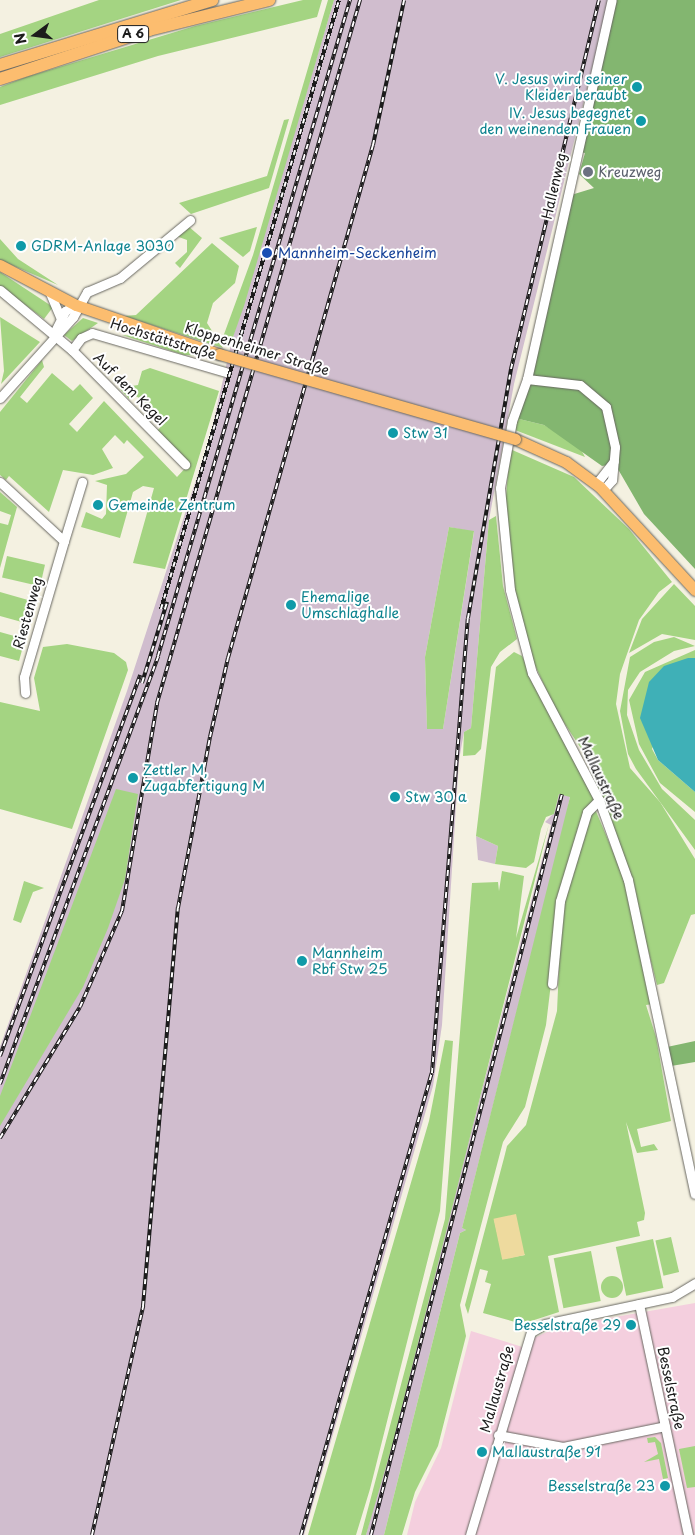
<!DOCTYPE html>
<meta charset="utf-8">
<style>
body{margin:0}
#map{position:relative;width:695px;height:1535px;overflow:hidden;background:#f4f1e1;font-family:"Playpen Sans",sans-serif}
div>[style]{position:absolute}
.built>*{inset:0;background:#f4cfde}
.industrial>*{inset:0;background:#d0bdce}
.green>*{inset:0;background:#a4d482;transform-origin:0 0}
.round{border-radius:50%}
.forest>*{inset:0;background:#83b670}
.sand>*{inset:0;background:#eeda9e;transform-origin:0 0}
.water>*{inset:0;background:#3fb0b7}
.roads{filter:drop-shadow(0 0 1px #686761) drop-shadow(0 0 1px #686761)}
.minor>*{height:9px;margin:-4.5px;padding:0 4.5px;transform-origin:4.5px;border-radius:4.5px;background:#fff}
.major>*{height:11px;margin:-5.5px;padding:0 5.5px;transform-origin:5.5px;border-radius:5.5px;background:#fcbd6f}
.highway>*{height:12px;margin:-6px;padding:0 6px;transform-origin:6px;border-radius:6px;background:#fcbd6f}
.rail>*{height:4px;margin-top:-2px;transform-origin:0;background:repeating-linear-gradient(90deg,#fff 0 5.5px,#1c1c1c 0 11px);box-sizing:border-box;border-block:1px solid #1c1c1c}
.bridges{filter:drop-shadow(0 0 1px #686761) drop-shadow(0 0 1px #686761)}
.major-bridge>*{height:11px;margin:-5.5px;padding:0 5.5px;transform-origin:5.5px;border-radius:5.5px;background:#fcbd6f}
.dots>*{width:14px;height:14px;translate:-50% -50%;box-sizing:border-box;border:2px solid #fff;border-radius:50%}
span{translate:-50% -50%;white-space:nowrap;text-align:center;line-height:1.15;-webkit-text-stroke:4px #fff;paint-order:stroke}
.shield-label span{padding:1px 4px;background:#fff;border:1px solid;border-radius:4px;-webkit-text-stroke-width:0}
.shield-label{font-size:12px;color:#1c1c1c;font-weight:700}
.culture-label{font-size:14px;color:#0d838f}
.right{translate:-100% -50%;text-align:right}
.left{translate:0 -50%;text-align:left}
.worship-label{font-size:14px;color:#5b616d}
.street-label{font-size:14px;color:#1c1c1c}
.transit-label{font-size:14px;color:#164399}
.north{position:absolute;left:10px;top:10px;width:50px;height:50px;-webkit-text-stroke:4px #fff;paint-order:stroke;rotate:256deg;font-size:14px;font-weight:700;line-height:20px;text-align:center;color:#1c1c1c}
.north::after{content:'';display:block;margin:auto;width:18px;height:22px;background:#1c1c1c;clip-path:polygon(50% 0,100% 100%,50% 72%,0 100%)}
</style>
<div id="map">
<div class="built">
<div style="clip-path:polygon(695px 1303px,695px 1535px,407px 1535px,415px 1502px,441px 1448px,471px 1331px,529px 1349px,534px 1338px,558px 1327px)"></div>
</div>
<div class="industrial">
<div style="clip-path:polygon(evenodd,334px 0,609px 0,514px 384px,489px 520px,471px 728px,464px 732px,459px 760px,442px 1025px,433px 1086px,304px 1535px,0 1535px,0 1047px,127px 691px,210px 437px,232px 340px,334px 0,449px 527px,474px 532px,443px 729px,427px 728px,425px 657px,449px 527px)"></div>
<div style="clip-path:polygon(559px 794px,570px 796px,566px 817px,462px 1228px,466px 1230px,460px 1233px,384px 1535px,366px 1535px,551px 825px,545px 822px,554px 813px)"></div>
<div style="clip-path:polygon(476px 836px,498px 846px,495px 864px,478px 860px)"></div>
</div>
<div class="green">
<div style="clip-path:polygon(99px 0,181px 0,0 57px,0 34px)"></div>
<div style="clip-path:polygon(303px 0,322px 0,317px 17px,158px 56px,0 105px,0 87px,26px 77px,195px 26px)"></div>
<div style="clip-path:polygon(328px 0,334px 0,244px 306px,232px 340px,223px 337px,253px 255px)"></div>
<div style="clip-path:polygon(289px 119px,269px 188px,191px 214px,179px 203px,267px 176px,284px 120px)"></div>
<div style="clip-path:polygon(188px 226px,202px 238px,180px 268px,175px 263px,187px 252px,187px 240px,176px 236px)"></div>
<div style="clip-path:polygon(257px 227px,250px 251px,243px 257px,219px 238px)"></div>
<div style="clip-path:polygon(0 239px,18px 259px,58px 285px,0 260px)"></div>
<div style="clip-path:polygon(212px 243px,239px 266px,235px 283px,213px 303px,207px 323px,223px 348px,124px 316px,136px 315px)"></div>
<div style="clip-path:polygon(0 272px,53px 307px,44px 319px,0 286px)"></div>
<div style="clip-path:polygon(0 317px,40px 342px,1px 384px,4px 371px)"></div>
<div style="clip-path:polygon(83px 318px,98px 323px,72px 341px,64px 335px)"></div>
<div style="clip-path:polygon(122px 335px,150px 337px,208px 356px,184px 355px)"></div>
<div style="clip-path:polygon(42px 360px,44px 367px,20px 397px,27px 403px,52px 373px,73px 391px,80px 384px,93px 398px,69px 424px,77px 432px,104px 401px,177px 477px,189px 464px,157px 431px,166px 421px,141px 399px,134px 395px,129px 399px,119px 388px,138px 385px,142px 371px,150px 368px,219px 391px,165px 569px,133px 563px,154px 488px,143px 486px,133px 492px,120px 538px,81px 527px,86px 512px,102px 519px,106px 514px,107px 485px,95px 481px,126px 474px,144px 457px,127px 440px,124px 444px,115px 435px,102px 449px,113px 468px,93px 475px,63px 470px,49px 512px,9px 476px,6px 480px,0 475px,0 412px)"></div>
<div style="clip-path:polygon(515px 418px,544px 425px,579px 446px,585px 457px,515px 430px)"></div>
<div style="clip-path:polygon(510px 449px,574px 477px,629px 529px,672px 582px,659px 592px,639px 620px,620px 674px,616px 704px,630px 768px,660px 802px,695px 859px,695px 914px,691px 915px,664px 983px,657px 985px,628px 871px,586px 756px,555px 709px,528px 650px,512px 585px,505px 508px)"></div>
<div style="clip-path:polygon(0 492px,17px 507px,0 568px,0 523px,8px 525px,11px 515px,0 511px)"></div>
<div style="clip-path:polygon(496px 516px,503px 586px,517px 639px,500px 652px,491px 667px,481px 749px,475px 755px,463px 756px,464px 732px,471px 728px,489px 520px)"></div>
<div style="clip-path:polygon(449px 527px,474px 531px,443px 729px,427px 729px,425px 657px)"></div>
<div style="left:7px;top:556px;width:39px;height:22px;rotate:13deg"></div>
<div style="clip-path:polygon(674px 584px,695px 606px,695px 640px,662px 634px,629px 653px,642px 619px)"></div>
<div style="clip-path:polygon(0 592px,35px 602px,29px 624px,0 616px)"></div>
<div style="clip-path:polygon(0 632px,25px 639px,19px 661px,0 656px)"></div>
<div style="clip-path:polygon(674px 637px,695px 646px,674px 651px,640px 672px,628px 690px,627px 715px,639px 750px,662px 789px,695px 820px,695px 850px,636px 769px,628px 754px,620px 711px,630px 657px,654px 642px)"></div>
<div style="clip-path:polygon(67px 644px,114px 653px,126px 662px,128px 670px,72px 829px,0 809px,0 702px,40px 711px,34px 678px,43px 647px)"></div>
<div style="clip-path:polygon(695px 650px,695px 658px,688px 658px,652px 749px,658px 760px,695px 792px,695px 812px,660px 783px,639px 744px,629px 700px,645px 672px)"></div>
<div style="clip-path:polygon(514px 652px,522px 656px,594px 797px,563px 883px,546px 1025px,525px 1107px,503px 1142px,460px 1305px,466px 1336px,438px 1446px,415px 1492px,402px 1535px,384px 1535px,460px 1233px,466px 1230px,462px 1228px,570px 797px,559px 794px,554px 814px,546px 817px,541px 829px,534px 862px,526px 868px,495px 864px,498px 846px,476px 836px,496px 667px)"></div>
<div style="clip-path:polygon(116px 789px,138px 794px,125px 879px,108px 928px,83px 987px,0 1126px,0 1096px)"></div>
<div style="clip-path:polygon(evenodd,595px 809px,628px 887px,653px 1004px,646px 1005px,656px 1037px,671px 1121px,637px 1129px,641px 1147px,654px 1144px,658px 1150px,637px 1153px,626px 1122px,645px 1213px,644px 1220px,637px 1222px,640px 1236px,548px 1256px,559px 1312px,522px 1324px,483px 1313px,491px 1284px,485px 1282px,488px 1271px,480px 1269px,468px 1314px,465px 1305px,504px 1158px,507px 1146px,526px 1125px,557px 1011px,562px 902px,590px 814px,595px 809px,494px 1219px,525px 1255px,503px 1259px,494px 1219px)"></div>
<div style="clip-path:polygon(549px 824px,392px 1446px,366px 1535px,361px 1535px,445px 1219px,472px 883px,498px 882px,499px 891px,502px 871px,524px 876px,516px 938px)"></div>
<div style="clip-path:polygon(24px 881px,44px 888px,33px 892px,21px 923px,13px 920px)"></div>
<div style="clip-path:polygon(445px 1040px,453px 1041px,440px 1211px,370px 1489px,356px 1535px,308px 1535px,429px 1121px)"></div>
<div style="left:671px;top:1237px;width:36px;height:16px;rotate:77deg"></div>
<div style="left:653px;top:1239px;width:50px;height:38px;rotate:78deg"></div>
<div style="left:591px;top:1251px;width:51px;height:38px;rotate:79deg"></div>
<div class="round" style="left:601px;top:1276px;width:22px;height:22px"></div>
<div style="clip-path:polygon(655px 1437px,661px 1443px,668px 1478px,663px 1479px,659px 1459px,644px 1462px,658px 1454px,655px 1442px,648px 1443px,647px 1438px)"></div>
<div style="clip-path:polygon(695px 1446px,695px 1487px,687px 1488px,679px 1449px)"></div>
</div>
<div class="forest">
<div style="clip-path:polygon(614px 0,695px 0,695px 569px,644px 514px,615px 464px,602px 466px,544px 425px,515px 418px,571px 195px,594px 188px,579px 174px,585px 153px,580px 152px)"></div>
<div style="clip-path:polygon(695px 1041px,695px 1062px,671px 1066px,667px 1047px)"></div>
</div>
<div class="sand">
<div style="left:516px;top:1214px;width:42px;height:23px;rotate:78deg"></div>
</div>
<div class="water">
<div style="clip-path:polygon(688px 658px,695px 658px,695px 792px,658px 760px,640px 718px,649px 682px,664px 666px)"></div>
</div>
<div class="roads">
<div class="minor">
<div style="left:0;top:290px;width:94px;rotate:39.8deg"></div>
<div style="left:72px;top:350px;width:161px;rotate:45.3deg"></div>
<div style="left:50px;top:293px;width:26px;rotate:67deg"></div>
<div style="left:54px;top:333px;width:25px;rotate:-63deg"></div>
<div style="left:65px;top:311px;width:13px;rotate:-29deg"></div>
<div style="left:72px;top:350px;width:15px;rotate:-53deg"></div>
<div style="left:81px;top:338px;width:12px;rotate:-24deg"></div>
<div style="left:92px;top:333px;width:139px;rotate:16.3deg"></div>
<div style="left:527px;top:379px;width:45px;rotate:109.7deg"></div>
<div style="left:512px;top:421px;width:68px;rotate:100.2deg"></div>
<div style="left:500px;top:488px;width:102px;rotate:84.4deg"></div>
<div style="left:510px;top:590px;width:86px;rotate:75.2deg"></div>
<div style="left:532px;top:673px;width:144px;rotate:62.2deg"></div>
<div style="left:599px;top:800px;width:85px;rotate:70.1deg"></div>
<div style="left:628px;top:880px;width:321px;rotate:78deg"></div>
<div style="left:527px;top:379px;width:388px;rotate:-77.4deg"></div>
<div style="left:527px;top:379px;width:53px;rotate:6.5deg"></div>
<div style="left:580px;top:385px;width:34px;rotate:40deg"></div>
<div style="left:606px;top:407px;width:41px;rotate:77.3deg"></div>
<div style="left:615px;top:447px;width:33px;rotate:95deg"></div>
<div style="left:612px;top:480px;width:13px;rotate:132deg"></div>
<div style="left:0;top:398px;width:109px;rotate:-48deg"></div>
<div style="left:73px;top:317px;width:29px;rotate:-61deg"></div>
<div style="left:87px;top:292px;width:36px;rotate:-23deg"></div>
<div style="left:120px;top:278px;width:91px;rotate:-39.6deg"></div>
<div style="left:0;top:482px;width:87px;rotate:42.7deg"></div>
<div style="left:64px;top:541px;width:142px;rotate:106.4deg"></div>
<div style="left:24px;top:677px;width:16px;rotate:86deg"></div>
<div style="left:596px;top:484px;width:29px;rotate:-52deg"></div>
<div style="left:64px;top:541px;width:62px;rotate:-73deg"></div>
<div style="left:552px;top:984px;width:83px;rotate:-84.5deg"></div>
<div style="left:560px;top:901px;width:93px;rotate:-73.1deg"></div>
<div style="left:587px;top:812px;width:17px;rotate:-45deg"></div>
<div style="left:639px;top:1304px;width:236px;rotate:78deg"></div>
<div style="left:498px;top:1435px;width:66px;rotate:10.5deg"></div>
<div style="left:563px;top:1447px;width:104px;rotate:-11.6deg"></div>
<div style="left:470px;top:1535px;width:212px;rotate:-73.3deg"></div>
<div style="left:531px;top:1332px;width:16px;rotate:-30deg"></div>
<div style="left:545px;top:1324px;width:130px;rotate:-12deg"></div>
<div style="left:672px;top:1297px;width:27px;rotate:-31deg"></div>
</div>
<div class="major">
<div style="left:0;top:265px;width:86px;rotate:27.8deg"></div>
<div style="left:76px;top:305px;width:151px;rotate:18.9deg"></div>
<div style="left:515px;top:439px;width:56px;rotate:24.3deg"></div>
<div style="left:566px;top:462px;width:42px;rotate:36.3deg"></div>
<div style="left:600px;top:487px;width:140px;rotate:47.3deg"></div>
</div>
<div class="highway">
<div style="left:0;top:65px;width:222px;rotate:-17deg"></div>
<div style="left:0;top:79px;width:157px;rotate:-18.2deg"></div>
<div style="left:149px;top:30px;width:124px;rotate:-14deg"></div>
</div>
</div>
<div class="rail">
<div style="left:161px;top:609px;width:634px;rotate:-73.71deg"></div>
<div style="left:142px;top:683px;width:85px;rotate:-72.8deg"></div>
<div style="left:0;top:1056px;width:406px;rotate:-69.8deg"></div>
<div style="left:0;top:1084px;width:456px;rotate:-69.7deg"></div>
<div style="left:158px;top:656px;width:684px;rotate:-73.69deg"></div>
<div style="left:0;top:1138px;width:153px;rotate:-58.6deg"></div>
<div style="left:80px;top:1007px;width:105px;rotate:-66.4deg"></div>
<div style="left:122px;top:911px;width:211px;rotate:-80.4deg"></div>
<div style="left:157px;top:703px;width:732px;rotate:-73.89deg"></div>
<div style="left:92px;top:1535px;width:235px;rotate:-77.4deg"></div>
<div style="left:143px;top:1306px;width:400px;rotate:-85deg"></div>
<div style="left:178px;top:908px;width:174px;rotate:-79.4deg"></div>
<div style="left:210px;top:737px;width:81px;rotate:-77.2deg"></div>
<div style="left:228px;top:658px;width:533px;rotate:-74.22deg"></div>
<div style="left:373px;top:145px;width:148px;rotate:-77.9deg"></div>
<div style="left:301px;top:1535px;width:480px;rotate:-74.2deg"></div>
<div style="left:432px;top:1073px;width:456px;rotate:-85.5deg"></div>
<div style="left:468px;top:618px;width:253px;rotate:-80.2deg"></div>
<div style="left:511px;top:369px;width:379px;rotate:-76.6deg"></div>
<div style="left:371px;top:1535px;width:765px;rotate:-75.55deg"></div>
</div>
<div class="bridges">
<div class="major-bridge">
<div style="left:219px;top:354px;width:308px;rotate:16deg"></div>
</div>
</div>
<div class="dots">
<div style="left:637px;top:87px;background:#0f9aa8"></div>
<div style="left:641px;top:121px;background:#0f9aa8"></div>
<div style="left:588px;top:172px;background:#6b7280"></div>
<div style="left:21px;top:246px;background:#0f9aa8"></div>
<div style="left:267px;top:253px;background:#1a4fb4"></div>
<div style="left:393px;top:433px;background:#0f9aa8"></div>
<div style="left:98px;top:505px;background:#0f9aa8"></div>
<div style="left:291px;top:605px;background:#0f9aa8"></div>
<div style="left:133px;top:778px;background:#0f9aa8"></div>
<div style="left:395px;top:797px;background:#0f9aa8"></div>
<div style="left:302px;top:961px;background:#0f9aa8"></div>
<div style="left:631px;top:1325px;background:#0f9aa8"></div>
<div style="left:482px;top:1452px;background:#0f9aa8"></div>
<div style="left:665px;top:1486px;background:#0f9aa8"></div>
</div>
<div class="shield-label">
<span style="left:133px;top:34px">A 6</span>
</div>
<div class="culture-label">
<span class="right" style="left:627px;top:87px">V. Jesus wird seiner<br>Kleider beraubt</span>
<span class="right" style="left:631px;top:121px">IV. Jesus begegnet<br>den weinenden Frauen</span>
<span class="left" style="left:31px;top:246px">GDRM-Anlage 3030</span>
<span class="left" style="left:403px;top:433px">Stw 31</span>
<span class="left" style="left:108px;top:505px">Gemeinde Zentrum</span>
<span class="left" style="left:301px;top:605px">Ehemalige<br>Umschlaghalle</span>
<span class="left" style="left:143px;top:778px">Zettler M,<br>Zugabfertigung M</span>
<span class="left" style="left:405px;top:797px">Stw 30 a</span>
<span class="left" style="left:312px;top:961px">Mannheim<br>Rbf Stw 25</span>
<span class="right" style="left:621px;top:1325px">Besselstraße 29</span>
<span class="left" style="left:492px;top:1452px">Mallaustraße 91</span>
<span class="right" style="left:655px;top:1486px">Besselstraße 23</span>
</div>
<div class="worship-label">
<span class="left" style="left:598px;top:172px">Kreuzweg</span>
</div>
<div class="street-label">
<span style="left:554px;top:186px;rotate:-77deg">Hallenweg</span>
<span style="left:163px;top:339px;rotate:17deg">Hochstättstraße</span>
<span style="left:257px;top:349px;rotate:17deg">Kloppenheimer Straße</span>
<span style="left:130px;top:389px;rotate:45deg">Auf dem Kegel</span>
<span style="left:28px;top:613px;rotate:-74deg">Riestenweg</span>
<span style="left:601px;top:778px;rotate:65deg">Mallaustraße</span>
<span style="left:671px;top:1388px;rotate:78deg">Besselstraße</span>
<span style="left:497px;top:1389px;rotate:-74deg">Mallaustraße</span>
</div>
<div class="transit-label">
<span class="left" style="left:278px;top:253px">Mannheim-Seckenheim</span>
</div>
<div class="north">N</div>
</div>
